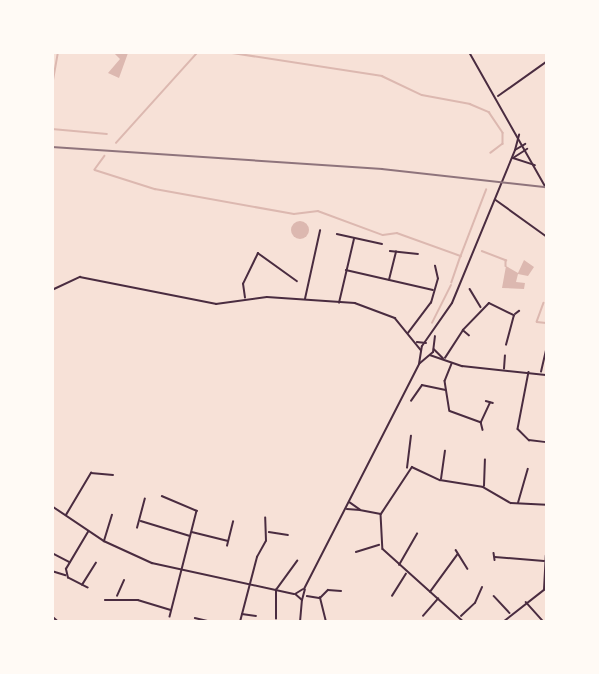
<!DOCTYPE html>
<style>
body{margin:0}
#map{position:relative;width:599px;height:674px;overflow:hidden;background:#f7e1d7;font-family:"DejaVu Sans",sans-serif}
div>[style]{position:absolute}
.water>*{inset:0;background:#dcb8b0}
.round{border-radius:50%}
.stream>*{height:1.5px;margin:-0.75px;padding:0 0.75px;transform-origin:0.75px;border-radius:0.75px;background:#dcb8b0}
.minor>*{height:1.5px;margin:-0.75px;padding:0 0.75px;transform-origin:0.75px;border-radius:0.75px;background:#4a2c40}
.tertiary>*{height:2px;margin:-1px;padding:0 1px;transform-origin:1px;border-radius:1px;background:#4a2c40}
.secondary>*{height:2px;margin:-1px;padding:0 1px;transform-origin:1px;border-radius:1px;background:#4a2c40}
.trunk>*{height:2px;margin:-1px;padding:0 1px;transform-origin:1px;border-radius:1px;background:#4a2c40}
.rail>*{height:1.5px;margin:-0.75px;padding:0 0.75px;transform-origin:0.75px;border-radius:0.75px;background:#8f747c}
span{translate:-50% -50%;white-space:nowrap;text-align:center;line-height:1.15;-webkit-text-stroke:5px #fffaf5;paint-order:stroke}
.frame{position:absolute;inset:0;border:54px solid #fffaf5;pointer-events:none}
</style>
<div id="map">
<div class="water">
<div style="clip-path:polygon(114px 53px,128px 53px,119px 78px,108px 73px,120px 59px)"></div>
<div class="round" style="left:291px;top:221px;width:18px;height:18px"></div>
<div style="clip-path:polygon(524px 260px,534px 267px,528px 276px,518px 274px,516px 282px,525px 283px,524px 289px,502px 288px,506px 266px,518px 273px)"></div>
</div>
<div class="stream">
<div style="left:226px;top:52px;width:158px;rotate:8.7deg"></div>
<div style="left:382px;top:76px;width:44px;rotate:25.4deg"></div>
<div style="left:422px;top:95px;width:49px;rotate:10.6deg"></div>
<div style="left:470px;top:104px;width:21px;rotate:23deg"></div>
<div style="left:489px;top:112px;width:25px;rotate:56deg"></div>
<div style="left:503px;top:133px;width:11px;rotate:90deg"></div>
<div style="left:503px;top:144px;width:15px;rotate:143deg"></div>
<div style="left:52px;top:86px;width:35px;rotate:-80deg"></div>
<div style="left:52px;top:129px;width:55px;rotate:5.2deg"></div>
<div style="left:116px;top:143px;width:122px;rotate:-48deg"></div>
<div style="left:105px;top:156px;width:17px;rotate:126deg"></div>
<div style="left:95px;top:170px;width:63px;rotate:17.6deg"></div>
<div style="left:155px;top:189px;width:141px;rotate:10.2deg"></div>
<div style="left:294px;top:214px;width:24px;rotate:-7deg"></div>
<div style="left:318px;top:211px;width:69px;rotate:20.3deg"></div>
<div style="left:383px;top:235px;width:14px;rotate:-8deg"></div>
<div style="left:397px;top:233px;width:68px;rotate:19.8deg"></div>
<div style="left:461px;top:256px;width:28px;rotate:109deg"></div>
<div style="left:482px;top:251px;width:26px;rotate:21deg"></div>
<div style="left:506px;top:260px;width:6px;rotate:90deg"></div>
<div style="left:461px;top:255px;width:70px;rotate:-69deg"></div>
<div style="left:544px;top:303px;width:20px;rotate:110deg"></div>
<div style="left:537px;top:322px;width:9px;rotate:6deg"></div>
<div style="left:432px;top:323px;width:42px;rotate:-63.4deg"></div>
</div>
<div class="minor">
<div style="left:496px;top:200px;width:62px;rotate:35.8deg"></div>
<div style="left:337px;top:234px;width:46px;rotate:12.5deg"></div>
<div style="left:390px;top:251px;width:28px;rotate:6deg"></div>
<div style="left:346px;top:270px;width:89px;rotate:12.9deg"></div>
<div style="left:389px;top:280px;width:29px;rotate:-76deg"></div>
<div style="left:470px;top:289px;width:21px;rotate:59deg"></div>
<div style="left:52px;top:290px;width:31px;rotate:-25deg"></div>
<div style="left:80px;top:277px;width:139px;rotate:11.2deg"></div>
<div style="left:216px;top:304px;width:51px;rotate:-7.8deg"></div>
<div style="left:267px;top:297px;width:88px;rotate:3.9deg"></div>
<div style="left:355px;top:303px;width:43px;rotate:20.6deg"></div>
<div style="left:395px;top:318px;width:41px;rotate:50.9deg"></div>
<div style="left:245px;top:298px;width:14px;rotate:-98deg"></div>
<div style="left:243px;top:284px;width:34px;rotate:-64deg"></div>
<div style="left:258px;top:253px;width:48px;rotate:35.7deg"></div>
<div style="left:305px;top:299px;width:70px;rotate:-77.6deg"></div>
<div style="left:339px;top:303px;width:66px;rotate:-76.8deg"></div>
<div style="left:515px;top:314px;width:5px;rotate:-37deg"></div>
<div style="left:463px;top:330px;width:37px;rotate:-46deg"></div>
<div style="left:489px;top:303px;width:28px;rotate:26deg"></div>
<div style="left:408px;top:333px;width:38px;rotate:-53deg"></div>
<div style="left:431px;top:303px;width:25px;rotate:-74deg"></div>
<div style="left:438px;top:279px;width:13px;rotate:-103deg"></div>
<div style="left:417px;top:342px;width:9px;rotate:6deg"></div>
<div style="left:506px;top:345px;width:30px;rotate:-75deg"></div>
<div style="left:434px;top:349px;width:13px;rotate:45deg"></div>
<div style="left:430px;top:355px;width:34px;rotate:19deg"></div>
<div style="left:462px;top:366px;width:84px;rotate:6.1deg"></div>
<div style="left:445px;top:358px;width:33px;rotate:-57deg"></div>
<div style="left:463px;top:330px;width:8px;rotate:40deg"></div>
<div style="left:452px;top:364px;width:18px;rotate:112deg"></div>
<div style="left:445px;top:381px;width:30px;rotate:81deg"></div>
<div style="left:450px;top:411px;width:33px;rotate:20deg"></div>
<div style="left:481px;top:422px;width:8px;rotate:76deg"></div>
<div style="left:504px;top:369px;width:13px;rotate:-86deg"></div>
<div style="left:529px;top:372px;width:58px;rotate:100.9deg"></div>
<div style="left:518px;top:429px;width:16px;rotate:45deg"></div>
<div style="left:529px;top:440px;width:17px;rotate:7deg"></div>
<div style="left:541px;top:372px;width:23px;rotate:-77deg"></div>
<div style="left:411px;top:401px;width:19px;rotate:-55deg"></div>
<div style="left:422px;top:385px;width:24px;rotate:12deg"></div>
<div style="left:486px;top:401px;width:7px;rotate:16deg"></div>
<div style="left:481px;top:422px;width:21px;rotate:-65deg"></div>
<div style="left:407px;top:468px;width:32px;rotate:-83deg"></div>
<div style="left:441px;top:479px;width:28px;rotate:-82deg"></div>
<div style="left:484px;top:486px;width:26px;rotate:-88deg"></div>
<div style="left:162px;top:496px;width:38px;rotate:23deg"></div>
<div style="left:197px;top:511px;width:109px;rotate:104.3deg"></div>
<div style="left:518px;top:503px;width:35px;rotate:-74deg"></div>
<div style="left:52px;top:506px;width:63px;rotate:33.9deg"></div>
<div style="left:104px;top:541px;width:53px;rotate:24.6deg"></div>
<div style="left:152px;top:563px;width:145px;rotate:12.3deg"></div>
<div style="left:347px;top:509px;width:13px;rotate:4deg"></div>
<div style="left:360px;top:510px;width:12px;rotate:-145deg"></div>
<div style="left:360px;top:510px;width:21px;rotate:11deg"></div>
<div style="left:381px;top:514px;width:35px;rotate:87deg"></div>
<div style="left:383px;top:549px;width:109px;rotate:42deg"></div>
<div style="left:381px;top:514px;width:56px;rotate:-56.6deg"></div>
<div style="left:412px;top:467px;width:31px;rotate:25deg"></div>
<div style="left:440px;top:480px;width:44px;rotate:9.2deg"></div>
<div style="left:483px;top:487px;width:32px;rotate:30deg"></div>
<div style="left:511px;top:503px;width:35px;rotate:3deg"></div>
<div style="left:66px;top:515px;width:49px;rotate:-59.2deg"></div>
<div style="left:91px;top:473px;width:22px;rotate:5deg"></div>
<div style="left:141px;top:521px;width:51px;rotate:17deg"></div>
<div style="left:137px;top:528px;width:30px;rotate:-75deg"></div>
<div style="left:192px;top:532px;width:37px;rotate:14deg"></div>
<div style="left:269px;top:532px;width:19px;rotate:9deg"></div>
<div style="left:104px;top:541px;width:27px;rotate:-73deg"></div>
<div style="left:227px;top:546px;width:25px;rotate:-76deg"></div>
<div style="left:456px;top:550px;width:22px;rotate:58deg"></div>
<div style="left:356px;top:552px;width:24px;rotate:-17deg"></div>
<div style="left:52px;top:553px;width:20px;rotate:27deg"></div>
<div style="left:494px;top:553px;width:7px;rotate:82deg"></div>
<div style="left:495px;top:557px;width:49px;rotate:4.7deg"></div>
<div style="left:399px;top:565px;width:36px;rotate:-60deg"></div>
<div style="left:52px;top:571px;width:14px;rotate:17deg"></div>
<div style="left:82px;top:585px;width:26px;rotate:-58deg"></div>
<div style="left:88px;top:588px;width:22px;rotate:-153deg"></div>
<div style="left:68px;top:578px;width:9px;rotate:-103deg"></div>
<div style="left:66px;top:569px;width:43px;rotate:-59.3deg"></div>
<div style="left:430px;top:592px;width:46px;rotate:-53.9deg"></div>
<div style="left:117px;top:596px;width:17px;rotate:-66deg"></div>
<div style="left:307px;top:596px;width:12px;rotate:9deg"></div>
<div style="left:392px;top:596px;width:26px;rotate:-58deg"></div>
<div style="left:494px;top:596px;width:23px;rotate:47deg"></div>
<div style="left:105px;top:600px;width:33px"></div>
<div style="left:138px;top:600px;width:34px;rotate:17deg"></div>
<div style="left:526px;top:602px;width:27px;rotate:48deg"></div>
<div style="left:242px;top:614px;width:14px;rotate:8deg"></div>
<div style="left:52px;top:616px;width:9px;rotate:41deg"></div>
<div style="left:423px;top:616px;width:23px;rotate:-49deg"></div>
<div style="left:461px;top:616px;width:19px;rotate:-43deg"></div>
<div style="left:475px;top:603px;width:17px;rotate:-66deg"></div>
<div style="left:195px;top:618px;width:18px;rotate:13deg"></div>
<div style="left:276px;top:619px;width:29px;rotate:-90deg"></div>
<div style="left:276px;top:590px;width:36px;rotate:-54deg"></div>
<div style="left:240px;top:622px;width:67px;rotate:-75.3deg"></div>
<div style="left:257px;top:557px;width:18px;rotate:-61deg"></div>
<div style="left:266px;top:541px;width:23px;rotate:-92deg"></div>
<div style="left:326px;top:622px;width:25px;rotate:-104deg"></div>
<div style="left:320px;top:598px;width:11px;rotate:-45deg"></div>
<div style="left:328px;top:590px;width:13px;rotate:4deg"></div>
<div style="left:503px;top:622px;width:52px;rotate:-38deg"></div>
<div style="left:544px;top:590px;width:34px;rotate:-87deg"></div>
</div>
<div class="tertiary">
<div style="left:498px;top:96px;width:59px;rotate:-35.3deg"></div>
</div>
<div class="secondary">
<div style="left:515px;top:150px;width:16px;rotate:-75deg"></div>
<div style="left:513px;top:158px;width:23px;rotate:18deg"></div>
<div style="left:513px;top:158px;width:17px;rotate:-33deg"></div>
<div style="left:420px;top:363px;width:17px;rotate:-40deg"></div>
<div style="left:433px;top:352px;width:16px;rotate:-83deg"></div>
<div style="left:304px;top:589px;width:253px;rotate:-62.9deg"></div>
<div style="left:419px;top:364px;width:18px;rotate:-81deg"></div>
<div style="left:422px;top:346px;width:52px;rotate:-55.1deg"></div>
<div style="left:452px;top:303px;width:165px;rotate:-67.6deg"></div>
<div style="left:515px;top:150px;width:12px;rotate:-31deg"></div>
<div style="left:302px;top:600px;width:9px;rotate:-139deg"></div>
<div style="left:295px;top:594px;width:9px;rotate:-32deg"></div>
<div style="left:302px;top:600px;width:11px;rotate:-75deg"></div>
<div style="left:300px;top:622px;width:22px;rotate:-85deg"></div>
</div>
<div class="trunk">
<div style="left:469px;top:52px;width:156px;rotate:60.5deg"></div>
</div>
<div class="rail">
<div style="left:52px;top:147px;width:331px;rotate:3.8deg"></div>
<div style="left:382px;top:169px;width:165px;rotate:6.3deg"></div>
</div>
<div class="frame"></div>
</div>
